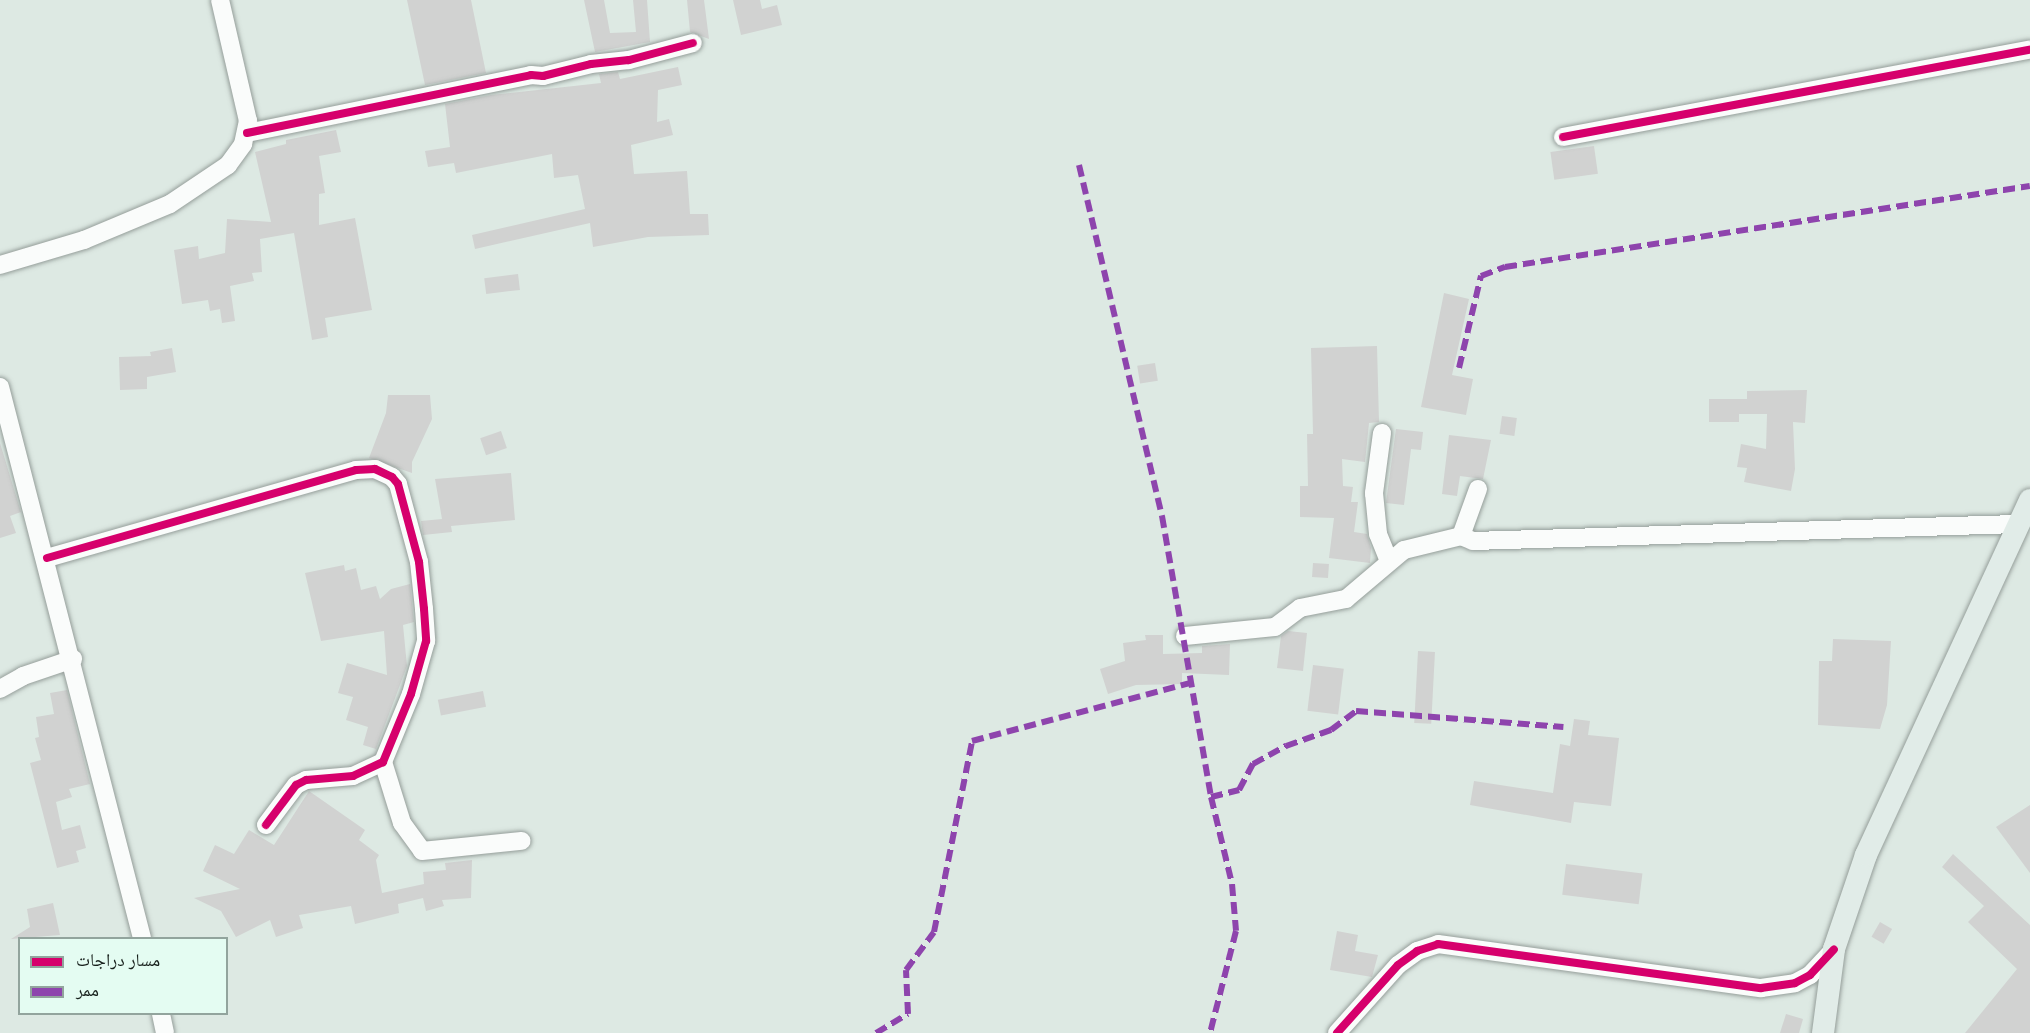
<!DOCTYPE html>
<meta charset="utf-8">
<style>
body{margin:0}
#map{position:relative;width:2030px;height:1033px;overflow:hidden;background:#dde9e3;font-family:Cabin,"Noto Naskh Arabic",sans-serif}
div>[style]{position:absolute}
.building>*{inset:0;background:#d1d2d1;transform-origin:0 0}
.roads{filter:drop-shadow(0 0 2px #959e9a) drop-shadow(0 0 2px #959e9a)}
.minor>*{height:18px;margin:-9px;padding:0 9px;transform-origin:9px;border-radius:9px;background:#fafcfb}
.major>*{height:22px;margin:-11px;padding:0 11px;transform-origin:11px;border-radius:11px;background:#e1ece8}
.quiet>*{height:6px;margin-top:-3px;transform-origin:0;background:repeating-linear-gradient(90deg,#8e44ad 0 12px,transparent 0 18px)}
.cycleway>*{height:8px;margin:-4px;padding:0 4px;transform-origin:4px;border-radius:4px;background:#d6006c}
span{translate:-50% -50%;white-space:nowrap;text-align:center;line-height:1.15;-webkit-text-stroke:6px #e4fcf2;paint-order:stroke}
.legend{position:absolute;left:18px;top:937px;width:210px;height:78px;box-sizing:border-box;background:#e4fcf2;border:2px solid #92a49d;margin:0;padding:8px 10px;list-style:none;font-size:18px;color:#18211d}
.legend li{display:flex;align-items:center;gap:12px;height:30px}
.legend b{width:30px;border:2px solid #92a49d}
</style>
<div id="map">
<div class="building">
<div style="clip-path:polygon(407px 0,471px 0,486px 73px,425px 85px)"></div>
<div style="clip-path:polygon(584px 0,604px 0,610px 33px,636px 32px,633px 0,647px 0,650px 42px,595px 52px)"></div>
<div style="clip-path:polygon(687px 0,704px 0,709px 39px,690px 32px)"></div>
<div style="clip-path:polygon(733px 0,760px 0,762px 9px,777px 5px,782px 25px,741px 35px)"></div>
<div style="clip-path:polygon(678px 67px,682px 85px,658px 90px,657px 122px,669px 119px,673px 135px,631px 145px,634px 174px,687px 171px,690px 214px,708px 214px,709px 235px,648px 237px,593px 247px,590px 223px,475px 249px,472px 235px,585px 209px,578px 175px,554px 178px,552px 154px,456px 173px,454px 163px,428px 167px,425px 151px,450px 147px,445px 104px,491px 95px,601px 83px,599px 74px,618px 72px,620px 79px)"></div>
<div style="clip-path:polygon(336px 130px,341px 152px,319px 156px,325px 193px,319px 194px,319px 225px,355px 218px,372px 310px,325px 318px,328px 337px,312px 340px,294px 233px,260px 239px,262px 272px,252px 273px,254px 281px,230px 286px,235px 321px,222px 323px,220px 309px,210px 311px,208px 300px,182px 304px,174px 250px,198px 246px,199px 259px,225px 253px,227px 219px,271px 222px,255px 152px,286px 144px,286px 140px)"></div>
<div style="left:1594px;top:146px;width:28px;height:44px;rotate:82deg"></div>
<div style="left:518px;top:274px;width:16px;height:34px;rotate:83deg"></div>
<div style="clip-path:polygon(1444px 293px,1469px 299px,1452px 375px,1473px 379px,1466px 415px,1421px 407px)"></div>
<div style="clip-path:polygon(1377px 346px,1379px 422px,1369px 423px,1365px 462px,1342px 459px,1343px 486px,1353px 487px,1351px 502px,1358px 502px,1354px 532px,1367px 534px,1371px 548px,1370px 563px,1329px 558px,1334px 518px,1300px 517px,1300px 486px,1308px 486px,1307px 434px,1313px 434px,1311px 348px)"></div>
<div style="clip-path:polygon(172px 348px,176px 372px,147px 377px,147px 389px,120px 390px,119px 357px,151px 356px,150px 352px)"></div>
<div style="left:1155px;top:363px;width:18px;height:18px;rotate:81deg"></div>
<div style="clip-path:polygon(1807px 390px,1805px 423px,1793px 422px,1795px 469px,1791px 491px,1744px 482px,1747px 468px,1737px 467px,1741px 444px,1766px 449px,1767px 414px,1739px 414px,1739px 422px,1709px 422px,1709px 399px,1747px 399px,1747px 391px)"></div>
<div style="clip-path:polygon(388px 395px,430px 395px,432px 419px,412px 462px,412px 473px,369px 458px,386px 413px)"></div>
<div style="left:1502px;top:416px;width:15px;height:18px;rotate:8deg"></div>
<div style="clip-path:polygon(1396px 429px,1423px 432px,1421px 450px,1411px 449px,1404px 505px,1386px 503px)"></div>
<div style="left:501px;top:431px;width:18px;height:22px;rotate:71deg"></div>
<div style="clip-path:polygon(1449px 435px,1491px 440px,1483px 479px,1460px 476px,1457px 496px,1442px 494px)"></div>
<div style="clip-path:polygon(0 443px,21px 512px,10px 516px,16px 533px,0 538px)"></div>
<div style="clip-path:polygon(511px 473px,515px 520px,451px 526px,452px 532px,423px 535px,421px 521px,442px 519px,435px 479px)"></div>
<div style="left:1313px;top:563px;width:16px;height:14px;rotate:4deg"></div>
<div style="clip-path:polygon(344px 565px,345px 571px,356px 568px,361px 590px,376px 586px,380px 599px,391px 589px,410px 584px,414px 622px,403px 625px,407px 666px,376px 749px,363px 745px,368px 727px,346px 720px,353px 697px,338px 693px,347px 663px,387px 675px,384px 631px,321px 641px,305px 573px)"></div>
<div style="clip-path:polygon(1288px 631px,1307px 633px,1303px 671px,1277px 668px,1281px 636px)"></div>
<div style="clip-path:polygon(1145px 635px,1163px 635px,1163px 654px,1202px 653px,1202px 646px,1230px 644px,1229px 675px,1182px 673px,1182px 684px,1136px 685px,1108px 694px,1100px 669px,1125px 661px,1123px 643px,1146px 640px)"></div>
<div style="clip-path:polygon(1833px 639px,1891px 641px,1887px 705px,1880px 729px,1818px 725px,1819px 661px,1832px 661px)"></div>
<div style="left:1418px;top:651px;width:17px;height:72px;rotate:3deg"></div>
<div style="left:1313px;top:665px;width:31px;height:46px;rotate:7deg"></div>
<div style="clip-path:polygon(67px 690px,90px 784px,69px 789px,72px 797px,56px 802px,62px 830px,80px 825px,86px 848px,76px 851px,79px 862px,57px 868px,30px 763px,41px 760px,35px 738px,39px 737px,36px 717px,54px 714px,50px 693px)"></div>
<div style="left:483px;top:691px;width:16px;height:46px;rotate:79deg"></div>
<div style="clip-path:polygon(1574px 719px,1590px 721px,1588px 735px,1619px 738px,1611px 806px,1574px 802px,1571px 823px,1470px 805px,1474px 781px,1553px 793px,1560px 744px,1570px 746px)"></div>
<div style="clip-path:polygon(309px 791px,365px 830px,359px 840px,379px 855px,376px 860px,382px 893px,424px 884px,423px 872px,446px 870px,445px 863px,472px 860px,471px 898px,442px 900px,444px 906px,426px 911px,423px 898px,398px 904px,399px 913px,355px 924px,351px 906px,299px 915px,303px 928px,276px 937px,270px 920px,236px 937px,221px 911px,194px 898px,240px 889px,203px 871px,215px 845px,234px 854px,249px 830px,274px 845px)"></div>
<div style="clip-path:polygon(2030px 805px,2030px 873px,1996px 827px)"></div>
<div style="clip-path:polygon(1953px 854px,2030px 925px,2030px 1033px,1965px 1033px,2017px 969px,1968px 922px,1984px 906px,1942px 867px)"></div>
<div style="left:1566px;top:864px;width:77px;height:31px;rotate:7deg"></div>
<div style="clip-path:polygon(53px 903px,60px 935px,11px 939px,30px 927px,27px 909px)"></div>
<div style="left:1880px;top:922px;width:14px;height:17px;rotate:30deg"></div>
<div style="clip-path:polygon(1337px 931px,1358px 935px,1355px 951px,1378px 955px,1372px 977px,1330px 970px)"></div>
<div style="clip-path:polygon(1786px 1014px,1803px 1019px,1799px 1033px,1780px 1033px)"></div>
</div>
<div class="roads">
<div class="minor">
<div style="left:247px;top:133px;width:290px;rotate:-11.5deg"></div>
<div style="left:531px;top:75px;width:12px;rotate:5deg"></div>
<div style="left:543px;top:76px;width:49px;rotate:-14deg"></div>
<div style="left:591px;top:64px;width:38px;rotate:-6deg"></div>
<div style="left:629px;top:60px;width:66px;rotate:-14.9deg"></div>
<div style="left:1563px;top:137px;width:475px;rotate:-10.6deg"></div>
<div style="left:0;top:265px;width:88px;rotate:-16.6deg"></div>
<div style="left:84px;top:240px;width:93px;rotate:-22.7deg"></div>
<div style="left:170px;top:204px;width:70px;rotate:-33.9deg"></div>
<div style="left:228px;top:165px;width:26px;rotate:-54deg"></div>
<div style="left:243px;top:144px;width:24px;rotate:-78deg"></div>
<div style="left:248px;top:121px;width:124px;rotate:-103deg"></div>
<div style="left:0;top:387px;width:569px;rotate:75.55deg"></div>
<div style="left:1382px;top:433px;width:61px;rotate:97.6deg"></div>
<div style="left:1374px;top:493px;width:41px;rotate:84.4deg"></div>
<div style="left:1378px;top:534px;width:29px;rotate:68deg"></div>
<div style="left:1478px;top:489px;width:50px;rotate:109.9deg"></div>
<div style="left:1461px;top:536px;width:13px;rotate:23deg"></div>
<div style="left:1473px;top:541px;width:544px;rotate:-1.79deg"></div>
<div style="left:47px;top:558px;width:321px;rotate:-15.9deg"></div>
<div style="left:356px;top:470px;width:19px;rotate:-3deg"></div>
<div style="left:375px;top:469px;width:19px;rotate:25deg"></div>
<div style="left:392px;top:477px;width:9px;rotate:49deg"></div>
<div style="left:398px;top:484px;width:81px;rotate:74.9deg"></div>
<div style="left:419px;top:562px;width:47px;rotate:83.9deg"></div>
<div style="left:424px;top:609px;width:32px;rotate:86deg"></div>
<div style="left:426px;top:641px;width:55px;rotate:105.8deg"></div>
<div style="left:411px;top:694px;width:74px;rotate:112.4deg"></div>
<div style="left:383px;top:762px;width:33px;rotate:155deg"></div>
<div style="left:353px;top:776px;width:47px;rotate:175.1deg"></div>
<div style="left:306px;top:780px;width:11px;rotate:153deg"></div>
<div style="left:296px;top:785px;width:50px;rotate:126.9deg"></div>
<div style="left:1185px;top:636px;width:90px;rotate:-5.7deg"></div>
<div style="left:1275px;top:627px;width:31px;rotate:-37deg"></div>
<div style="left:1300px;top:608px;width:47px;rotate:-11.1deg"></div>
<div style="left:1346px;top:599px;width:76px;rotate:-40.2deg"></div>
<div style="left:1404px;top:550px;width:59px;rotate:-13.8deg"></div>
<div style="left:0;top:689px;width:26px;rotate:-29deg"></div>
<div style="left:23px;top:676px;width:53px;rotate:-18.8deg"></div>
<div style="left:383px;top:762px;width:64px;rotate:72.7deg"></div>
<div style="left:402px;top:823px;width:34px;rotate:54deg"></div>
<div style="left:422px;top:851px;width:100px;rotate:-5.8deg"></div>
<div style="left:161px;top:1014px;width:19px;rotate:78deg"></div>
<div style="left:1337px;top:1033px;width:91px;rotate:-48.1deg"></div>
<div style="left:1398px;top:965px;width:24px;rotate:-36deg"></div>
<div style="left:1417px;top:951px;width:22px;rotate:-18deg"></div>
<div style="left:1438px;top:944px;width:326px;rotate:7.8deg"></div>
<div style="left:1761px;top:988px;width:34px;rotate:-8deg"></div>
<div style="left:1795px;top:983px;width:17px;rotate:-28deg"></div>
<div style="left:1810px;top:975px;width:35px;rotate:-47deg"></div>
</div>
<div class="major">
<div style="left:1823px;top:1033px;width:85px;rotate:-82.5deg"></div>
<div style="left:1834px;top:949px;width:99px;rotate:-71.2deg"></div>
<div style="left:1866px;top:855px;width:391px;rotate:-65.2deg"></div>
</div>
</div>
<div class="quiet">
<div style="left:1079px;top:165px;width:361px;rotate:76.7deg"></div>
<div style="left:1162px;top:516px;width:285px;rotate:80.1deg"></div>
<div style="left:1211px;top:797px;width:89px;rotate:76.4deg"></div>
<div style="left:1232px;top:884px;width:47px;rotate:85.1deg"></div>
<div style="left:1236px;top:931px;width:105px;rotate:104.3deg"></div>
<div style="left:1459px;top:368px;width:95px;rotate:-76.6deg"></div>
<div style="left:1481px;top:276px;width:26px;rotate:-21deg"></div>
<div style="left:1505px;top:267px;width:531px;rotate:-8.77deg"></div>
<div style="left:1211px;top:797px;width:29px;rotate:-14deg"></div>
<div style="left:1239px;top:790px;width:30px;rotate:-62deg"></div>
<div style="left:1253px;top:764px;width:38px;rotate:-29deg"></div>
<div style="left:1286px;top:746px;width:48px;rotate:-19.6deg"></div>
<div style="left:1331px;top:730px;width:31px;rotate:-37deg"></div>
<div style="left:1356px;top:711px;width:208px;rotate:4.4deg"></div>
<div style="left:876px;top:1033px;width:37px;rotate:-31deg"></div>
<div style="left:908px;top:1014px;width:44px;rotate:-92.6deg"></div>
<div style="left:906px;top:970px;width:47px;rotate:-53.6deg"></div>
<div style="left:934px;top:932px;width:195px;rotate:-78.7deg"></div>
<div style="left:972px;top:741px;width:230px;rotate:-14.9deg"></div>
</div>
<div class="cycleway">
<div style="left:247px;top:133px;width:290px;rotate:-11.5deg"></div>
<div style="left:531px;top:75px;width:12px;rotate:5deg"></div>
<div style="left:543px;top:76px;width:49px;rotate:-14deg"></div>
<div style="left:591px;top:64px;width:38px;rotate:-6deg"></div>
<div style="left:629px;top:60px;width:66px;rotate:-14.9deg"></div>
<div style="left:1563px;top:137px;width:475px;rotate:-10.6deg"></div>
<div style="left:47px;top:558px;width:321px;rotate:-15.9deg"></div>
<div style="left:356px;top:470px;width:19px;rotate:-3deg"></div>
<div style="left:375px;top:469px;width:19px;rotate:25deg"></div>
<div style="left:392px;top:477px;width:9px;rotate:49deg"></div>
<div style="left:398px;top:484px;width:81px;rotate:74.9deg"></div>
<div style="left:419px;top:562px;width:47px;rotate:83.9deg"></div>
<div style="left:424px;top:609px;width:32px;rotate:86deg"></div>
<div style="left:426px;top:641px;width:55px;rotate:105.8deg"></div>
<div style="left:411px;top:694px;width:74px;rotate:112.4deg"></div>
<div style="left:383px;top:762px;width:33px;rotate:155deg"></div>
<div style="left:353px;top:776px;width:47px;rotate:175.1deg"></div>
<div style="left:306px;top:780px;width:11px;rotate:153deg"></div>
<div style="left:296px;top:785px;width:50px;rotate:126.9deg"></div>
<div style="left:1337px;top:1033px;width:91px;rotate:-48.1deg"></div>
<div style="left:1398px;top:965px;width:24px;rotate:-36deg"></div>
<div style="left:1417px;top:951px;width:22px;rotate:-18deg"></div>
<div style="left:1438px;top:944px;width:326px;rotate:7.8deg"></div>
<div style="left:1761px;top:988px;width:34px;rotate:-8deg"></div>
<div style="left:1795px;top:983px;width:17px;rotate:-28deg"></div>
<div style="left:1810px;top:975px;width:35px;rotate:-47deg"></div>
</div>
<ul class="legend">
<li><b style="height:8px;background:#d6006c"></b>مسار دراجات</li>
<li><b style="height:8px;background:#8e44ad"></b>ممر</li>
</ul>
</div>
